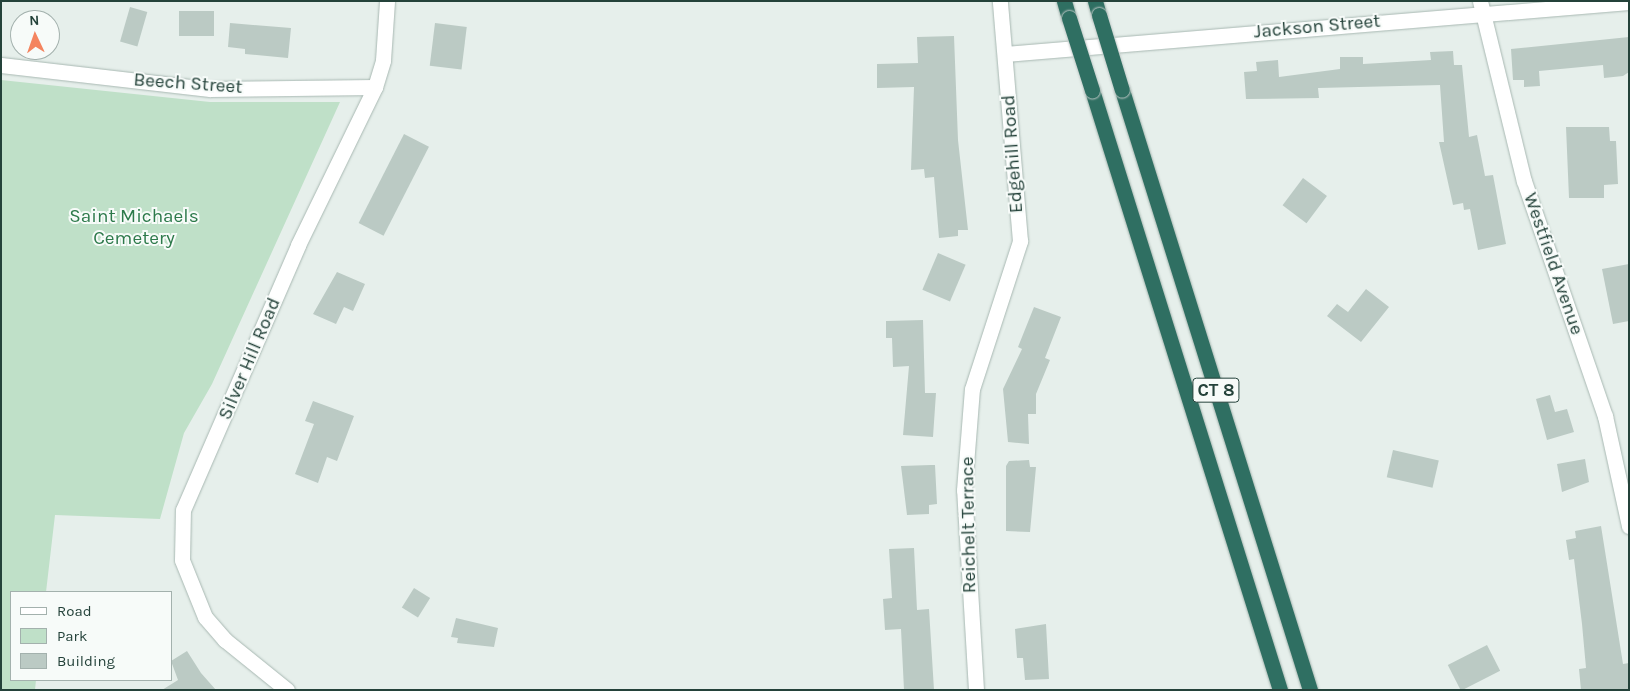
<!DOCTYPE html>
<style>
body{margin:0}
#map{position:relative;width:1630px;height:691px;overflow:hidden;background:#e6efeb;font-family:Karla,sans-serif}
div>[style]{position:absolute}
.green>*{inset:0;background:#bfe0c8}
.building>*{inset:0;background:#bbcac4;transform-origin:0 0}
.roads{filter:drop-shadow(0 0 1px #a8b8b2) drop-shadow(0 0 1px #a8b8b2)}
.minor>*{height:15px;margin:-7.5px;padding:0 7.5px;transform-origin:7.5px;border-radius:7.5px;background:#fff}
.highway>*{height:15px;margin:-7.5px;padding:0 7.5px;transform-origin:7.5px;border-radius:7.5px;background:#2f6f62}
.bridges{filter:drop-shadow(0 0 1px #c2cac8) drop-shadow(0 0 1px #c2cac8)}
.highway-bridge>*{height:15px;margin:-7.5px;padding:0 7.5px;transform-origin:7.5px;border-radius:7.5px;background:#2f6f62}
span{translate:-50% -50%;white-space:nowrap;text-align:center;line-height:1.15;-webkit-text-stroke:4px #f7fbf9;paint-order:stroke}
.shield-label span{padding:1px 4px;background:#f7fbf9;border:1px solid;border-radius:4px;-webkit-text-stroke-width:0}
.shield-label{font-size:18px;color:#24423a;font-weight:700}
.street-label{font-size:19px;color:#24423a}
.park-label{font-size:19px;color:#2d7a4b}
.frame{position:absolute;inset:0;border:2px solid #24423a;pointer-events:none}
.legend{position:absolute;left:10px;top:591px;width:162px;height:90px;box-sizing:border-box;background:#f7fbf9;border:1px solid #a3b1ad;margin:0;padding:6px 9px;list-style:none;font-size:15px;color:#24423a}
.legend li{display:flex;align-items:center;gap:10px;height:25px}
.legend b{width:25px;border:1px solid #a3b1ad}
.north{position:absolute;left:10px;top:10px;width:50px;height:50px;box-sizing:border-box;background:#f7fbf9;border:1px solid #a3b1ad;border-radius:50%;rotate:357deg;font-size:14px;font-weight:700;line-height:20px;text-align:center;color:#24423a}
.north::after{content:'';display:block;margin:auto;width:18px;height:22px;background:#f4845f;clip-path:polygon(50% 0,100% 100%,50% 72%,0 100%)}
</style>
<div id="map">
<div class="green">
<div style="clip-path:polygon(1px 80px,210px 102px,340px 102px,212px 384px,184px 433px,160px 519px,55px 515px,46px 592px,11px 592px,11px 680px,36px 680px,35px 690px,1px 690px)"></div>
</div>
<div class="building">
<div style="left:130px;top:7px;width:18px;height:36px;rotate:16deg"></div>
<div style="left:214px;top:11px;width:25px;height:35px;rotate:90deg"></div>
<div style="clip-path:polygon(230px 23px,291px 28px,288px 58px,245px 54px,245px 49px,228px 47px)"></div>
<div style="left:435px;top:23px;width:32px;height:43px;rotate:7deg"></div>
<div style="clip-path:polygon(954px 36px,958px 140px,968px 230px,958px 230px,958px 236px,939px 238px,934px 177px,925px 178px,924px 169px,911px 170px,914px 87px,877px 88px,877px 64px,918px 63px,917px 37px)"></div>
<div style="clip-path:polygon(1629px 37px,1629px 72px,1623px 76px,1604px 78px,1603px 65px,1539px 71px,1540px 86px,1524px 87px,1524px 80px,1513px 80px,1511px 49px)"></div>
<div style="clip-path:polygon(1453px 51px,1454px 65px,1462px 65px,1469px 137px,1477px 135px,1485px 176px,1493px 175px,1506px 244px,1478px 250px,1470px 209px,1464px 210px,1463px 203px,1453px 205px,1439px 142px,1444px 142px,1440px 85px,1318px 88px,1319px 98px,1246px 99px,1244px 72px,1257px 71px,1256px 62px,1278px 60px,1279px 77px,1340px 69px,1340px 57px,1363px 57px,1363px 64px,1431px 60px,1430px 52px)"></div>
<div style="clip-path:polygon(1566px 127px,1609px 127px,1610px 141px,1616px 141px,1618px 184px,1604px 185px,1604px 198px,1569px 198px)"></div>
<div style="left:404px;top:134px;width:28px;height:100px;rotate:27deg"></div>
<div style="left:1303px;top:178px;width:30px;height:34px;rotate:37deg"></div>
<div style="left:938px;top:253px;width:30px;height:40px;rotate:23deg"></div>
<div style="clip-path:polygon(1629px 264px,1629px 321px,1613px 324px,1602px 269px)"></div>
<div style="clip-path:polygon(337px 272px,365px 284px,353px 311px,344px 307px,336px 324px,313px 314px)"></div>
<div style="clip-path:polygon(1366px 289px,1389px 307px,1361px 342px,1327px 316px,1337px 304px,1348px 312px)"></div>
<div style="clip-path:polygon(1034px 307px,1061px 317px,1045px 358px,1050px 360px,1036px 394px,1036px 414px,1028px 414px,1029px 444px,1008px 442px,1003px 389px,1022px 349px,1018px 347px)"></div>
<div style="clip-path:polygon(923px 320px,925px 393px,936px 393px,933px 437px,903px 435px,909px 366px,893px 367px,892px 338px,886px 338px,886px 321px)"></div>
<div style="clip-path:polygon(1550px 395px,1555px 412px,1567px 409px,1574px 432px,1547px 440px,1536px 399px)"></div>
<div style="clip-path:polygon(313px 401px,354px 416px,337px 461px,327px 457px,318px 483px,295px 474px,314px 424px,305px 421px)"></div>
<div style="left:1393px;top:450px;width:47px;height:28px;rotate:13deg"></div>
<div style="clip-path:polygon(1585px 459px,1589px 482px,1562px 492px,1557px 464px)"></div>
<div style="clip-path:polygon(1029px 460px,1030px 467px,1036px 467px,1030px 532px,1006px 531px,1006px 466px,1009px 461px)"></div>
<div style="clip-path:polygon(931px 465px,935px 465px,937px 504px,929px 505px,929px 514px,907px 515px,901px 466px)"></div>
<div style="clip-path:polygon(1601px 526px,1623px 664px,1629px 663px,1629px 690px,1581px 690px,1579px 669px,1586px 668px,1582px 624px,1574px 559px,1569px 560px,1566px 540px,1576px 538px,1575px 531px)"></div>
<div style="clip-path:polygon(914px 548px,917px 610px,929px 609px,934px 690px,904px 690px,901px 629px,885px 630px,883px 599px,892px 598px,889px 549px)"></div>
<div style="left:414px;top:588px;width:19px;height:23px;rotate:32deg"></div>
<div style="clip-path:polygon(456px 618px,498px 628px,494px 647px,457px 643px,458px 638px,451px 637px)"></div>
<div style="clip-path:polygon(1046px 624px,1049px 679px,1025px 680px,1023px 658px,1017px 658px,1015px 629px)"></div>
<div style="left:1487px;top:645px;width:29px;height:44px;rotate:63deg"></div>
<div style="clip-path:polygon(187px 651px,201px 673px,216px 690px,162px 690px,178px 680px,171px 661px)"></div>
</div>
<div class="roads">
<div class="minor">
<div style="left:1480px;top:1px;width:185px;rotate:76.3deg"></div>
<div style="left:1524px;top:181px;width:249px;rotate:71deg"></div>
<div style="left:1605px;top:416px;width:113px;rotate:77.7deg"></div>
<div style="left:1005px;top:54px;width:626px;rotate:-4.76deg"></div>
<div style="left:1px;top:65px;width:210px;rotate:6.6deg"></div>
<div style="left:210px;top:89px;width:165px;rotate:-0.7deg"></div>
<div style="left:287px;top:690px;width:80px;rotate:-141.1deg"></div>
<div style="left:225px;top:640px;width:30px;rotate:-131deg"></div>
<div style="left:205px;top:617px;width:61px;rotate:-112deg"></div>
<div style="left:182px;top:560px;width:50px;rotate:-88.9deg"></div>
<div style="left:183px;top:510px;width:289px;rotate:-66.5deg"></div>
<div style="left:298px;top:245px;width:176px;rotate:-64deg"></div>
<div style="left:375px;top:87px;width:28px;rotate:-73deg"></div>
<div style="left:383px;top:60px;width:59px;rotate:-86.1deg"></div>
<div style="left:976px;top:690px;width:200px;rotate:-93.4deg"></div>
<div style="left:964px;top:490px;width:101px;rotate:-85.5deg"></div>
<div style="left:972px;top:389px;width:156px;rotate:-72deg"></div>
<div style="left:1020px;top:241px;width:241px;rotate:-94.8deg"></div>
</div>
<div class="highway">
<div style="left:1064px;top:1px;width:18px;rotate:74deg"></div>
<div style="left:1095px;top:1px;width:15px;rotate:74deg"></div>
<div style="left:1092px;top:90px;width:629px;rotate:72.6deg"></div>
<div style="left:1122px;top:90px;width:629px;rotate:72.6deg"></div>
</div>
</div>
<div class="bridges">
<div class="highway-bridge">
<div style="left:1099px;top:15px;width:78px;rotate:73deg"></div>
<div style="left:1069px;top:18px;width:76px;rotate:72.3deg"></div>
</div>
</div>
<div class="shield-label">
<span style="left:1216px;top:390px">CT 8</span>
</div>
<div class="street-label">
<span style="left:1317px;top:27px;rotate:-5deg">Jackson Street</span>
<span style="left:188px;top:84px;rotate:4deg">Beech Street</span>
<span style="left:1013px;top:154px;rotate:-94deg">Edgehill Road</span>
<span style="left:1553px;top:264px;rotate:71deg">Westfield Avenue</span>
<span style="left:250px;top:359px;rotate:-67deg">Silver Hill Road</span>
<span style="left:969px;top:525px;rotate:-91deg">Reichelt Terrace</span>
</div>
<div class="park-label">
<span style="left:134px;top:228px">Saint Michaels<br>Cemetery</span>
</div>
<div class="frame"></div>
<ul class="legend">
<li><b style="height:6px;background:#fff"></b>Road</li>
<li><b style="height:14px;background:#bfe0c8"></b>Park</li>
<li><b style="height:14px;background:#bbcac4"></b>Building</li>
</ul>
<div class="north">N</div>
</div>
